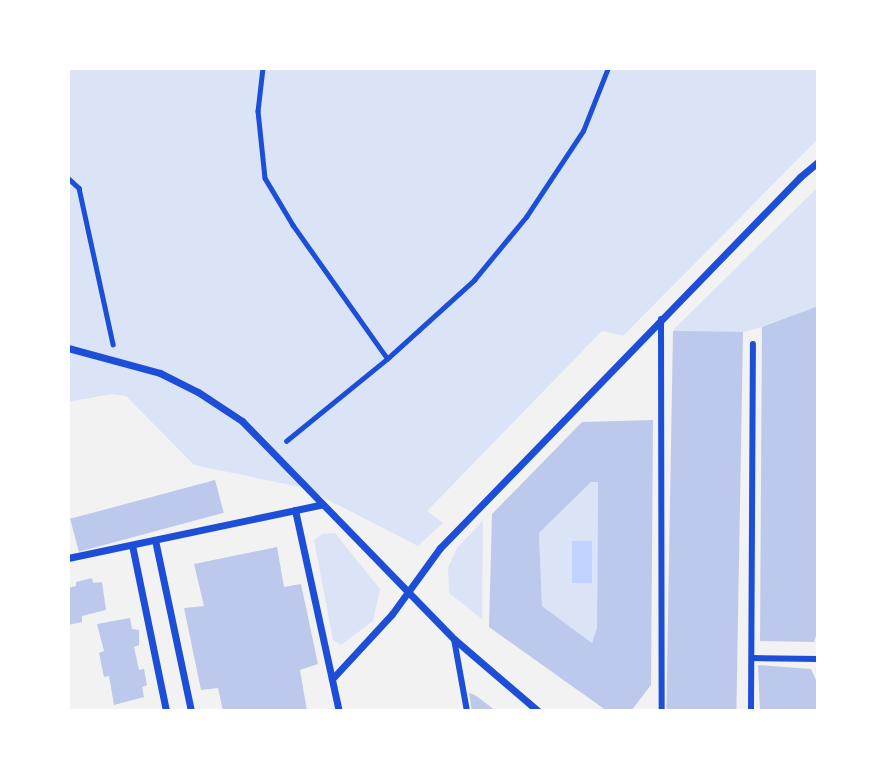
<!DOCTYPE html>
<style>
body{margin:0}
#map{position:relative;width:886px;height:779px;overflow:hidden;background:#f2f2f2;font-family:"DM Sans",sans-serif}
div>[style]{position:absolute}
.green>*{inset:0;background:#dbe4f7}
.water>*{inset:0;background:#bfd3fe;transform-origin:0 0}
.building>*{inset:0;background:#bdc9ec;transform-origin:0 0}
.path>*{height:4.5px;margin:-2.25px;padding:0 2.25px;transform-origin:2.25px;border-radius:2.25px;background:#1d4ed8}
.pedestrian>*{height:6px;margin:-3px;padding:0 3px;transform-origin:3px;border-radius:3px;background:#1d4ed8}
.minor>*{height:7px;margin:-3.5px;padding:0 3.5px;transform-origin:3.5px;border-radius:3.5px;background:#1d4ed8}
span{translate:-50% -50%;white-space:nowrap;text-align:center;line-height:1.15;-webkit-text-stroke:5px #fff;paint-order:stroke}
.frame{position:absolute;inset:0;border:70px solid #fff;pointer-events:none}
</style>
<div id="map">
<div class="green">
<div style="clip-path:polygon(68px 68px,818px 68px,818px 139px,623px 336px,602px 331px,427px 511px,443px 523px,418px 546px,305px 488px,194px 465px,126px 396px,112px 394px,68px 402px)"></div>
<div style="clip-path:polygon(818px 187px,818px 306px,762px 327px,675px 350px,674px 329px)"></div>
<div style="clip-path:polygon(591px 482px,598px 482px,597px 628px,592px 643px,542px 606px,539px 533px)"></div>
<div style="clip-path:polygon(483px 520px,482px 619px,449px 593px,448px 568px,457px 548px)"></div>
<div style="clip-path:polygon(335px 533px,380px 589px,373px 621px,341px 645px,333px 640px,314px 540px,322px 534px)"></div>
</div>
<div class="water">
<div style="left:572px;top:541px;width:20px;height:42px"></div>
</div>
<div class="building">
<div style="clip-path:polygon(818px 306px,818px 630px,814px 642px,760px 641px,762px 327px)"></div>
<div style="left:743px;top:332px;width:379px;height:70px;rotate:91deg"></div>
<div style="clip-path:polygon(evenodd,653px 420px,651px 685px,631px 711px,607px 711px,489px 627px,492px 514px,582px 422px,653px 420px,591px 482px,598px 482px,597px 628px,592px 643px,542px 606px,539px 533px,591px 482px)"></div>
<div style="left:215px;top:480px;width:34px;height:150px;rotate:75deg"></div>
<div style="clip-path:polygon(277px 547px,284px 587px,301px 584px,318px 664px,300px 670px,307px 711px,223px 711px,218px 688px,201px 690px,184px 608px,204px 606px,194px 564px)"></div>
<div style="clip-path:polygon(92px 578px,93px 583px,102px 582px,106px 610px,82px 616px,82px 622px,68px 625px,68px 588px,76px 586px,76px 582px)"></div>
<div style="clip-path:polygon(130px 618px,132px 629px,139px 630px,139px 645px,134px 647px,139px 670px,144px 669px,147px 685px,142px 687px,144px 697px,114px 705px,109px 676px,104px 677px,99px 653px,104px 651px,97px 624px)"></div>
<div style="clip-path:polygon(758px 665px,811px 669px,816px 680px,816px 711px,760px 711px)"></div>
<div style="clip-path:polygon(469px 693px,475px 695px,496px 711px,472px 711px)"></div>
</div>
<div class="path">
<div style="left:263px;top:68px;width:43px;rotate:96.6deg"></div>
<div style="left:258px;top:111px;width:67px;rotate:84deg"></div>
<div style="left:265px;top:178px;width:55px;rotate:59.2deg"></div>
<div style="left:293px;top:225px;width:163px;rotate:54.7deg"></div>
<div style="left:68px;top:178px;width:15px;rotate:42deg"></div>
<div style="left:79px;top:188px;width:160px;rotate:77.7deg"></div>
<div style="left:286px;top:441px;width:130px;rotate:-39.1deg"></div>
<div style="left:387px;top:359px;width:118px;rotate:-42.2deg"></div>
<div style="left:474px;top:280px;width:82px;rotate:-50.5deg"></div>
<div style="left:526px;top:217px;width:103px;rotate:-56.5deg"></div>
<div style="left:583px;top:131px;width:68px;rotate:-68.4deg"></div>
</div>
<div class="pedestrian">
<div style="left:661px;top:319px;width:392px;rotate:89.9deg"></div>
<div style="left:454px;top:639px;width:73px;rotate:79.8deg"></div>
<div style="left:752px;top:658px;width:66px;rotate:0.9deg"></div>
<div style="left:751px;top:711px;width:367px;rotate:-89.7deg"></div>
</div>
<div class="minor">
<div style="left:68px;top:348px;width:95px;rotate:15.2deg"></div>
<div style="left:160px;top:373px;width:42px;rotate:26.6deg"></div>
<div style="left:198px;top:392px;width:53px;rotate:33.4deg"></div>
<div style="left:242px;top:421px;width:304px;rotate:45.8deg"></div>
<div style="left:454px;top:639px;width:111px;rotate:40.6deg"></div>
<div style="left:295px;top:510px;width:206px;rotate:77.7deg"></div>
<div style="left:155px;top:540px;width:175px;rotate:78.1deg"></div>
<div style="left:132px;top:545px;width:169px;rotate:78.4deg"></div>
<div style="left:68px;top:558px;width:258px;rotate:-11.9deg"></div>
<div style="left:332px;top:679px;width:88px;rotate:-47.3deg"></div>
<div style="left:392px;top:614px;width:82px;rotate:-54deg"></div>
<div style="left:440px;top:548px;width:517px;rotate:-45.86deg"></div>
<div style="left:800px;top:177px;width:23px;rotate:-40deg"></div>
</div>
<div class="frame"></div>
</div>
